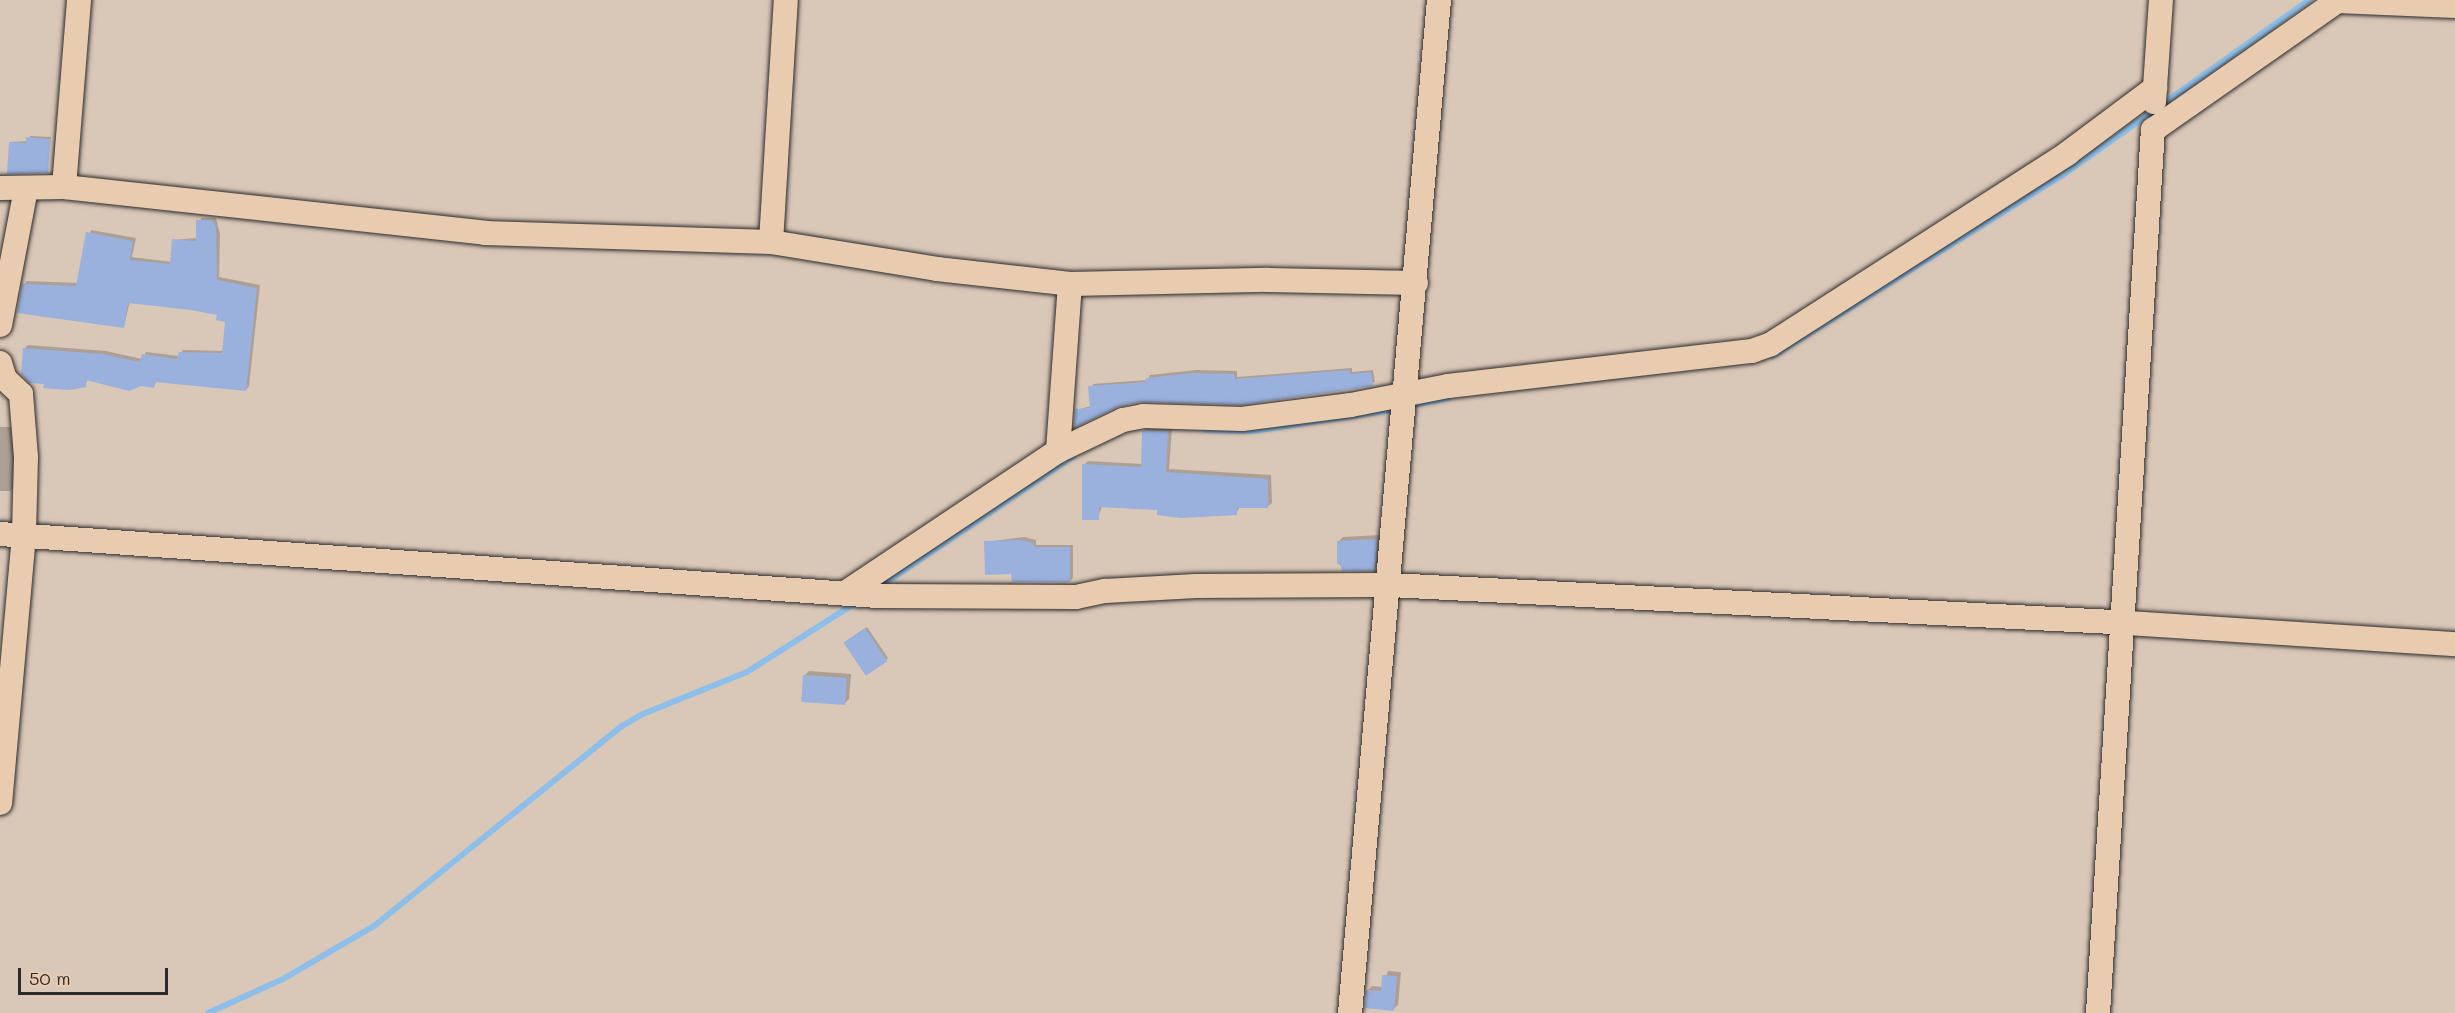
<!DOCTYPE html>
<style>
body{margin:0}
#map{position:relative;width:2455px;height:1013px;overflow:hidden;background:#d9c7b8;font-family:Mali,sans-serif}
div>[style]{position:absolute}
.shadow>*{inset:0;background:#0003}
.stream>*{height:6px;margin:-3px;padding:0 3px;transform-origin:3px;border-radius:3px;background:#8ebfea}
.building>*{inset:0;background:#9ab1de;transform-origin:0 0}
.roads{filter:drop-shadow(0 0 2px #2b2b2b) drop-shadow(0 0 2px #2b2b2b)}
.minor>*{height:24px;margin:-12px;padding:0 12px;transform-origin:12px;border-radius:12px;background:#e9ccaf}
span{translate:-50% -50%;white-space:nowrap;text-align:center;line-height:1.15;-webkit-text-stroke:6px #e9ccaf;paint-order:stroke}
.scale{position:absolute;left:18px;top:968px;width:150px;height:27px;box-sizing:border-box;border:3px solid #2b2b2b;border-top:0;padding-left:8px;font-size:18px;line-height:21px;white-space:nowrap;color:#2b2b2b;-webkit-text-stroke:4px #e9ccaf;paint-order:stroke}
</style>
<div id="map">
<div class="shadow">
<div style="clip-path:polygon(30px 136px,51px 137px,47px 172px,10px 142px,28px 141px)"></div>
<div style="clip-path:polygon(201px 218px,216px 218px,220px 234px,219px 277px,260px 285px,249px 386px,246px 390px,157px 380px,154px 386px,88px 379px,85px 386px,45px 383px,25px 348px,28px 345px,106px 351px,142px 359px,146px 352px,179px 356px,183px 350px,224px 351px,226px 320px,218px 313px,130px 301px,124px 326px,24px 285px,27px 281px,78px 283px,91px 230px,136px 238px,132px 257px,172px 262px,173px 240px,197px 238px)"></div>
<div style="clip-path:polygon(1352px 368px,1352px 372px,1373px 370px,1375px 382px,1140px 400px,1077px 410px,1091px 406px,1093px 384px,1148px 380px,1150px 375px,1197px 370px,1237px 371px,1237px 377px)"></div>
<div style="clip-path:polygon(0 427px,13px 427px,15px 486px,10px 491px,0 491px)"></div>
<div style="clip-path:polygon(1147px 428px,1172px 428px,1169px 469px,1271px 475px,1272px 503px,1268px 506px,1240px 506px,1236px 514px,1102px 506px,1098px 518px,1084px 465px,1088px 461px,1142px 464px,1144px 431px)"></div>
<div style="clip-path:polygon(1381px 535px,1379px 565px,1374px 569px,1343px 568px,1338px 563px,1338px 542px,1343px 537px)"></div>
<div style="clip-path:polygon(1024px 537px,1036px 540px,1036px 545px,1073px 545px,1073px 578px,1070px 581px,1012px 573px,986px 542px)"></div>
<div style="clip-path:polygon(867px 627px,888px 658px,886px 660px,847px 641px)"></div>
<div style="clip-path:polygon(809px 671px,851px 674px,849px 699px,845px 703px,804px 676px)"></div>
<div style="clip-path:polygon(1388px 971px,1401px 972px,1398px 1005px,1393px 1009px,1368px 990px,1372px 986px,1382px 987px)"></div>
</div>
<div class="stream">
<div style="left:1773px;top:356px;width:338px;rotate:-32deg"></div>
<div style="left:2060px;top:177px;width:305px;rotate:-35.4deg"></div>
<div style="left:1408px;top:406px;width:41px;rotate:-11.3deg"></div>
<div style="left:1206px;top:430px;width:47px;rotate:1.2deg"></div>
<div style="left:1253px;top:431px;width:147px;rotate:-8.6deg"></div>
<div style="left:878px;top:588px;width:236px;rotate:-34deg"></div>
<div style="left:208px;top:1013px;width:82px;rotate:-24.4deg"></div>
<div style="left:283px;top:979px;width:105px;rotate:-30.2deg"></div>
<div style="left:374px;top:926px;width:319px;rotate:-38.9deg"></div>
<div style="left:622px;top:726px;width:24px;rotate:-30deg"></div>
<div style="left:643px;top:714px;width:112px;rotate:-22deg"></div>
<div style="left:747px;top:672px;width:130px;rotate:-32.5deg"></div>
</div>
<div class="building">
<div style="clip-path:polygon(26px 137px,50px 139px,48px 173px,7px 174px,9px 142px,26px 143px)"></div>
<div style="clip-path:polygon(196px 220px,213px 220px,216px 228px,217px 280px,257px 288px,246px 391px,155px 382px,154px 388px,141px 386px,129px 391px,86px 380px,86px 387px,69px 390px,43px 388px,44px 384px,30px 383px,21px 374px,23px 348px,102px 354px,140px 362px,142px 354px,177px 359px,179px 352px,222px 353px,225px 322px,216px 320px,217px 315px,191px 310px,128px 303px,124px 328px,17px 313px,22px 284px,76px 286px,86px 232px,133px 241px,130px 260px,170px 264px,172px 239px,196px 241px)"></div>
<div style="clip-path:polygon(1350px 370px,1350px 374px,1371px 372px,1373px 386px,1241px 405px,1140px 402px,1117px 407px,1074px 428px,1075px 409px,1090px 408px,1088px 386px,1146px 382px,1146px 378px,1193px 373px,1234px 374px,1235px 379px)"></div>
<div style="clip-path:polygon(1142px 431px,1168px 431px,1166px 472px,1268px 479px,1268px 508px,1237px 508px,1237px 515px,1181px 518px,1157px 515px,1157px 510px,1099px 507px,1099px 520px,1082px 520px,1082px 464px,1141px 467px)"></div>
<div style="clip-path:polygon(1377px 539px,1375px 571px,1342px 571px,1340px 563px,1337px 564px,1337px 541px)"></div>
<div style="clip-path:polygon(1020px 540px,1034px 543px,1034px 547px,1070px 547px,1070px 582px,1012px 582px,1011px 574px,985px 575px,984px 541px)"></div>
<div style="left:865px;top:628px;width:40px;height:26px;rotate:56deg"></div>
<div style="left:803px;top:675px;width:44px;height:27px;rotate:4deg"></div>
<div style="clip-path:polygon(1382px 975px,1397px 976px,1394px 1011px,1365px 1008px,1366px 990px,1381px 991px)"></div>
</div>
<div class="roads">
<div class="minor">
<div style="left:2154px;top:102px;width:102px;rotate:-86.1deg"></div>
<div style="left:64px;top:187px;width:188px;rotate:-85.4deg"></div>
<div style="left:0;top:188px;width:64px;rotate:-0.9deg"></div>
<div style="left:64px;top:187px;width:424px;rotate:6.2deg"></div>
<div style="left:485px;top:233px;width:286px;rotate:1.8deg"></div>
<div style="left:771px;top:242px;width:168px;rotate:9.2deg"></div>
<div style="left:937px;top:269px;width:134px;rotate:6.4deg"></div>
<div style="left:1070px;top:284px;width:198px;rotate:-1.2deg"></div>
<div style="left:1268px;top:280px;width:148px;rotate:1.2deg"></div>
<div style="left:771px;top:242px;width:242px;rotate:-86.5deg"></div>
<div style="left:0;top:325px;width:138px;rotate:-79.2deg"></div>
<div style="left:0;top:363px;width:17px;rotate:73deg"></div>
<div style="left:5px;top:379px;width:22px;rotate:43deg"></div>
<div style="left:21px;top:394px;width:63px;rotate:85.5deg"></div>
<div style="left:26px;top:457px;width:78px;rotate:91.5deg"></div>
<div style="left:24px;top:535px;width:269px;rotate:95.1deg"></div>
<div style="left:1058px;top:451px;width:72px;rotate:-25.5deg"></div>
<div style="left:1123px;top:420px;width:20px;rotate:-11deg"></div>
<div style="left:1143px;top:416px;width:99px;rotate:1.7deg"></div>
<div style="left:1242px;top:419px;width:110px;rotate:-7.3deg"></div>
<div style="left:1351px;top:405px;width:99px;rotate:-11.1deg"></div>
<div style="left:1448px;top:386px;width:306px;rotate:-6.6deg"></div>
<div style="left:1752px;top:351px;width:20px;rotate:-20deg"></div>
<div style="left:1771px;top:344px;width:353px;rotate:-32.7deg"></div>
<div style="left:2068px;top:153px;width:109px;rotate:-36.8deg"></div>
<div style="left:0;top:534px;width:880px;rotate:4.04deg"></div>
<div style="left:878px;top:596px;width:198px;rotate:0.3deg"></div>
<div style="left:1076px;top:597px;width:30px;rotate:-12deg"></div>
<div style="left:1105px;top:591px;width:91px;rotate:-3.1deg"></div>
<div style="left:1196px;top:586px;width:194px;rotate:-0.3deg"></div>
<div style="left:1390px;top:585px;width:724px;rotate:2.93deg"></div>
<div style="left:2113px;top:622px;width:343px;rotate:3.7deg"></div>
<div style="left:845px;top:593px;width:256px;rotate:-33.7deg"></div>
<div style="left:1058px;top:451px;width:167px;rotate:-85.9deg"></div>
<div style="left:1350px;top:1013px;width:1017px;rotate:-84.98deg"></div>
<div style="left:2098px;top:1013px;width:885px;rotate:-86.44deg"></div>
<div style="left:2153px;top:130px;width:225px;rotate:-35deg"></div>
<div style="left:2337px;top:1px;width:118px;rotate:2.4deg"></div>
</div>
</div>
<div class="scale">50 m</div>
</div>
